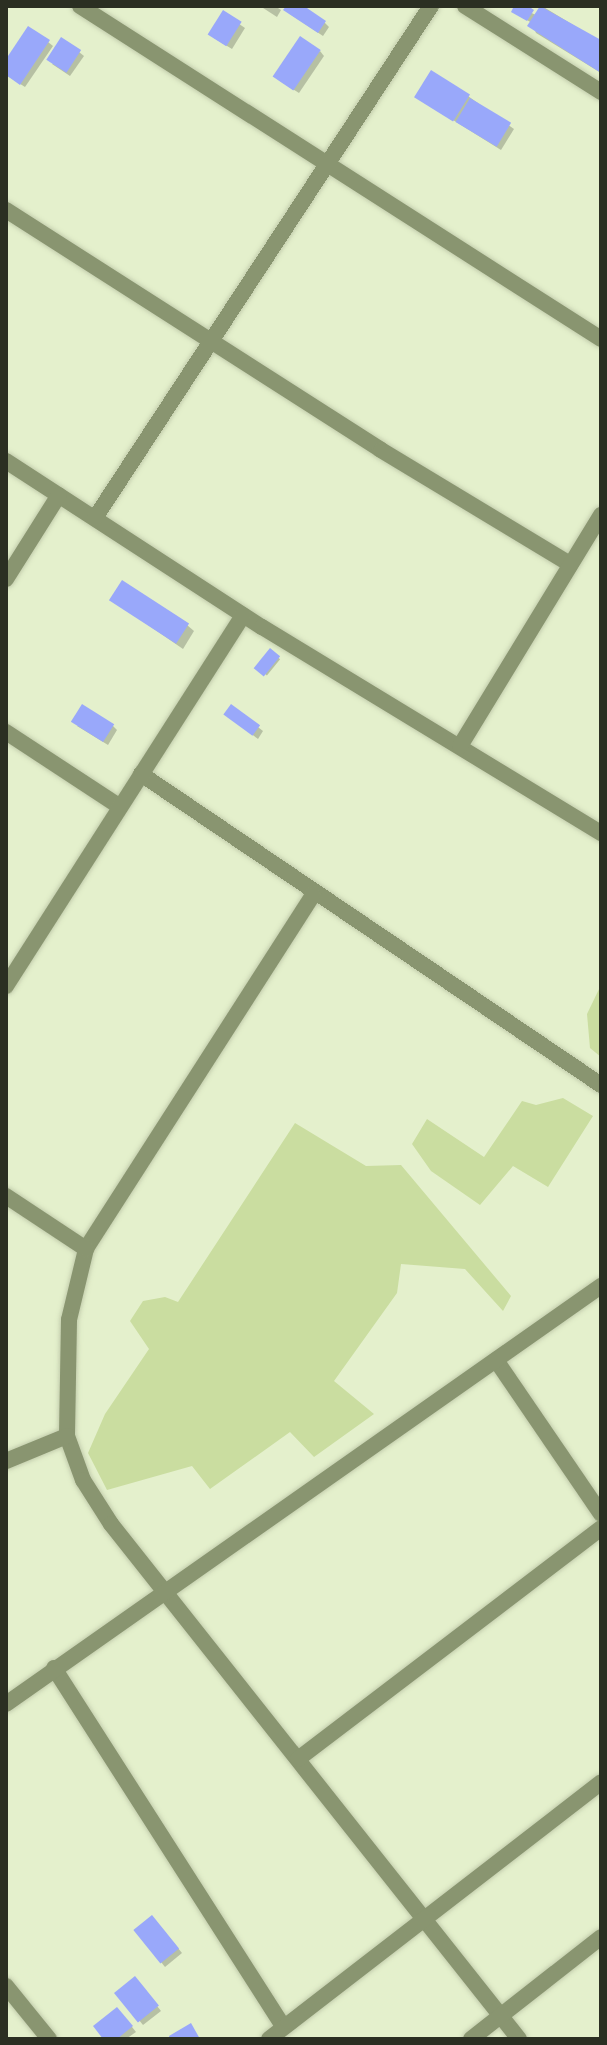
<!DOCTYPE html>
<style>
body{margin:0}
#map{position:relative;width:607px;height:2045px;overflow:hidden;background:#e4f0cc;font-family:"Titillium Web",sans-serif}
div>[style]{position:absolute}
.green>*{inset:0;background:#cadda0}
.shadow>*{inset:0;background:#0003;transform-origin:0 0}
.building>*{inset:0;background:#99a8fa;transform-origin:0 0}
.roads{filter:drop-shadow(0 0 2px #c3cdad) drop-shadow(0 0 2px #c3cdad)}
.minor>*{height:16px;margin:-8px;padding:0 8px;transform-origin:8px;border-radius:8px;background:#899570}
span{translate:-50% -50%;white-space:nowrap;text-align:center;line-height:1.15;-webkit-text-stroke:7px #e4f0cc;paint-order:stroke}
.frame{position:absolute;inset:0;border:8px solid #2b2f22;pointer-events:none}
</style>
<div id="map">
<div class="green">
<div style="clip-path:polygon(601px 985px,601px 1057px,590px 1048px,587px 1014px)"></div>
<div style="clip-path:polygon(563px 1098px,593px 1116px,548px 1187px,513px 1166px,480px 1205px,431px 1171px,412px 1144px,427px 1119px,484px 1157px,522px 1101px,536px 1105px)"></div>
<div style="clip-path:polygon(295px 1123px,366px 1166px,401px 1165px,511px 1296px,503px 1311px,465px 1269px,401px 1264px,397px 1293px,334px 1381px,374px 1414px,314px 1457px,290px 1432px,210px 1489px,192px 1466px,107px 1490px,88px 1453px,105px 1414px,149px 1349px,130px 1321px,143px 1301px,165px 1297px,178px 1302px)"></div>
</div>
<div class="shadow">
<div style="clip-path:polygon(260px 6px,275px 6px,281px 10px,277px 17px)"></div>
<div style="clip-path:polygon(289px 6px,300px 6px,325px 23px,329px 27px,323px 36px,290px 14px)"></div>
<div style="clip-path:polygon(516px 6px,536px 15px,542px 6px,601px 42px,601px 73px,536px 33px,532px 23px,515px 13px)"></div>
<div style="clip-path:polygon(223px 13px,245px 28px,232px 49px,214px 38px)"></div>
<div style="clip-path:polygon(48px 42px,53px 46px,25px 87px,6px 75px,6px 62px)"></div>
<div style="clip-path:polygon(320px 51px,324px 56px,299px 93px,280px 81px)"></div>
<div style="clip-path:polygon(79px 52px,84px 56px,70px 76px,52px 64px)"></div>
<div style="clip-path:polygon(468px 96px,514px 129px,501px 150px,421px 100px)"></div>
<div style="clip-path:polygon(112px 600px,187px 625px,194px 631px,183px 649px)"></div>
<div style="left:270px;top:651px;width:13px;height:21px;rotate:39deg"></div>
<div style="clip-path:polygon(232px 707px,263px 731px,258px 739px,231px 718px)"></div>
<div style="clip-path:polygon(77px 726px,113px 726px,117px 730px,108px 745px)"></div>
<div style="clip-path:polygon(156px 1921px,182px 1953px,165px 1967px,161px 1962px)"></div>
<div style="clip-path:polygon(139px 1983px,161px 2011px,143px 2025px,117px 1993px)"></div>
<div style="clip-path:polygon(121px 2013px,136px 2032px,126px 2039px,105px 2039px)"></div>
</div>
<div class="building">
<div style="clip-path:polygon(286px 6px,304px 6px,326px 21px,318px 33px,283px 10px)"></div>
<div style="clip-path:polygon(514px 6px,528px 6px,534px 10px,527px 21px,511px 12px)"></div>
<div style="clip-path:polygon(540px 6px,601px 40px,601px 73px,527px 26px)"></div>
<div style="left:223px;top:10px;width:22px;height:29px;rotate:32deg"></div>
<div style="clip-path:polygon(28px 26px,50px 40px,20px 85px,6px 75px,6px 59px)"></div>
<div style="left:300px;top:36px;width:25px;height:49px;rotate:34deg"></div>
<div style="left:61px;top:37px;width:24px;height:27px;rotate:33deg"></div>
<div style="left:431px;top:70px;width:46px;height:32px;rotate:32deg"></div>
<div style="left:470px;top:98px;width:48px;height:28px;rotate:31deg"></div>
<div style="left:122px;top:580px;width:80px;height:24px;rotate:33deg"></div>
<div style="left:270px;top:648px;width:13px;height:26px;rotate:39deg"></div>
<div style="left:82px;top:704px;width:38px;height:21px;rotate:32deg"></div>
<div style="left:231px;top:704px;width:36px;height:13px;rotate:36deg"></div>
<div style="left:152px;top:1915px;width:43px;height:24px;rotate:51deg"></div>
<div style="left:135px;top:1976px;width:38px;height:27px;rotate:51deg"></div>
<div style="clip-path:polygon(117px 2007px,133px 2026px,117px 2039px,103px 2039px,93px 2026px)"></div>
<div style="clip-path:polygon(191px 2023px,200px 2039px,170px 2039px,169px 2036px)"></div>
</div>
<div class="roads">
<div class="minor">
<div style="left:80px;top:6px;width:618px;rotate:32.58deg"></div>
<div style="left:465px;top:6px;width:161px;rotate:32.3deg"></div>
<div style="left:6px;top:210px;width:445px;rotate:32.6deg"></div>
<div style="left:381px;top:450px;width:221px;rotate:31.1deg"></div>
<div style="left:6px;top:461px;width:305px;rotate:33deg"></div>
<div style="left:262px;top:627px;width:397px;rotate:31.3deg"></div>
<div style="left:95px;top:518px;width:612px;rotate:-56.73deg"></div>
<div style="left:6px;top:579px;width:99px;rotate:-57.8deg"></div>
<div style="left:6px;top:732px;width:136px;rotate:33.3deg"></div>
<div style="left:460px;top:746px;width:271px;rotate:-58.6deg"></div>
<div style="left:141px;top:774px;width:555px;rotate:34.06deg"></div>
<div style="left:313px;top:895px;width:421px;rotate:122.7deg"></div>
<div style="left:86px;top:1249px;width:73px;rotate:103.5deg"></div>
<div style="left:69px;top:1320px;width:116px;rotate:91deg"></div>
<div style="left:67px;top:1436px;width:47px;rotate:70deg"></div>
<div style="left:83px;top:1480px;width:52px;rotate:57.5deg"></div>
<div style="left:111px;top:1524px;width:657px;rotate:51.61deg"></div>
<div style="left:6px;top:986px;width:440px;rotate:-57.4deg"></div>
<div style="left:6px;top:1196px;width:96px;rotate:33.5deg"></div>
<div style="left:496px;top:1360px;width:186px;rotate:55.7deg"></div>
<div style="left:6px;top:1461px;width:66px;rotate:-22.3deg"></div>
<div style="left:54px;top:1668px;width:426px;rotate:57.4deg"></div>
<div style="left:6px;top:1704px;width:727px;rotate:-35.09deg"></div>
<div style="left:298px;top:1759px;width:381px;rotate:-37.3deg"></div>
<div style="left:6px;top:1986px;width:68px;rotate:50.9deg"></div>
<div style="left:269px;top:2039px;width:420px;rotate:-37.7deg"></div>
<div style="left:471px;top:2039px;width:165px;rotate:-38.1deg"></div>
</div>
</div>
<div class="frame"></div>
</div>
